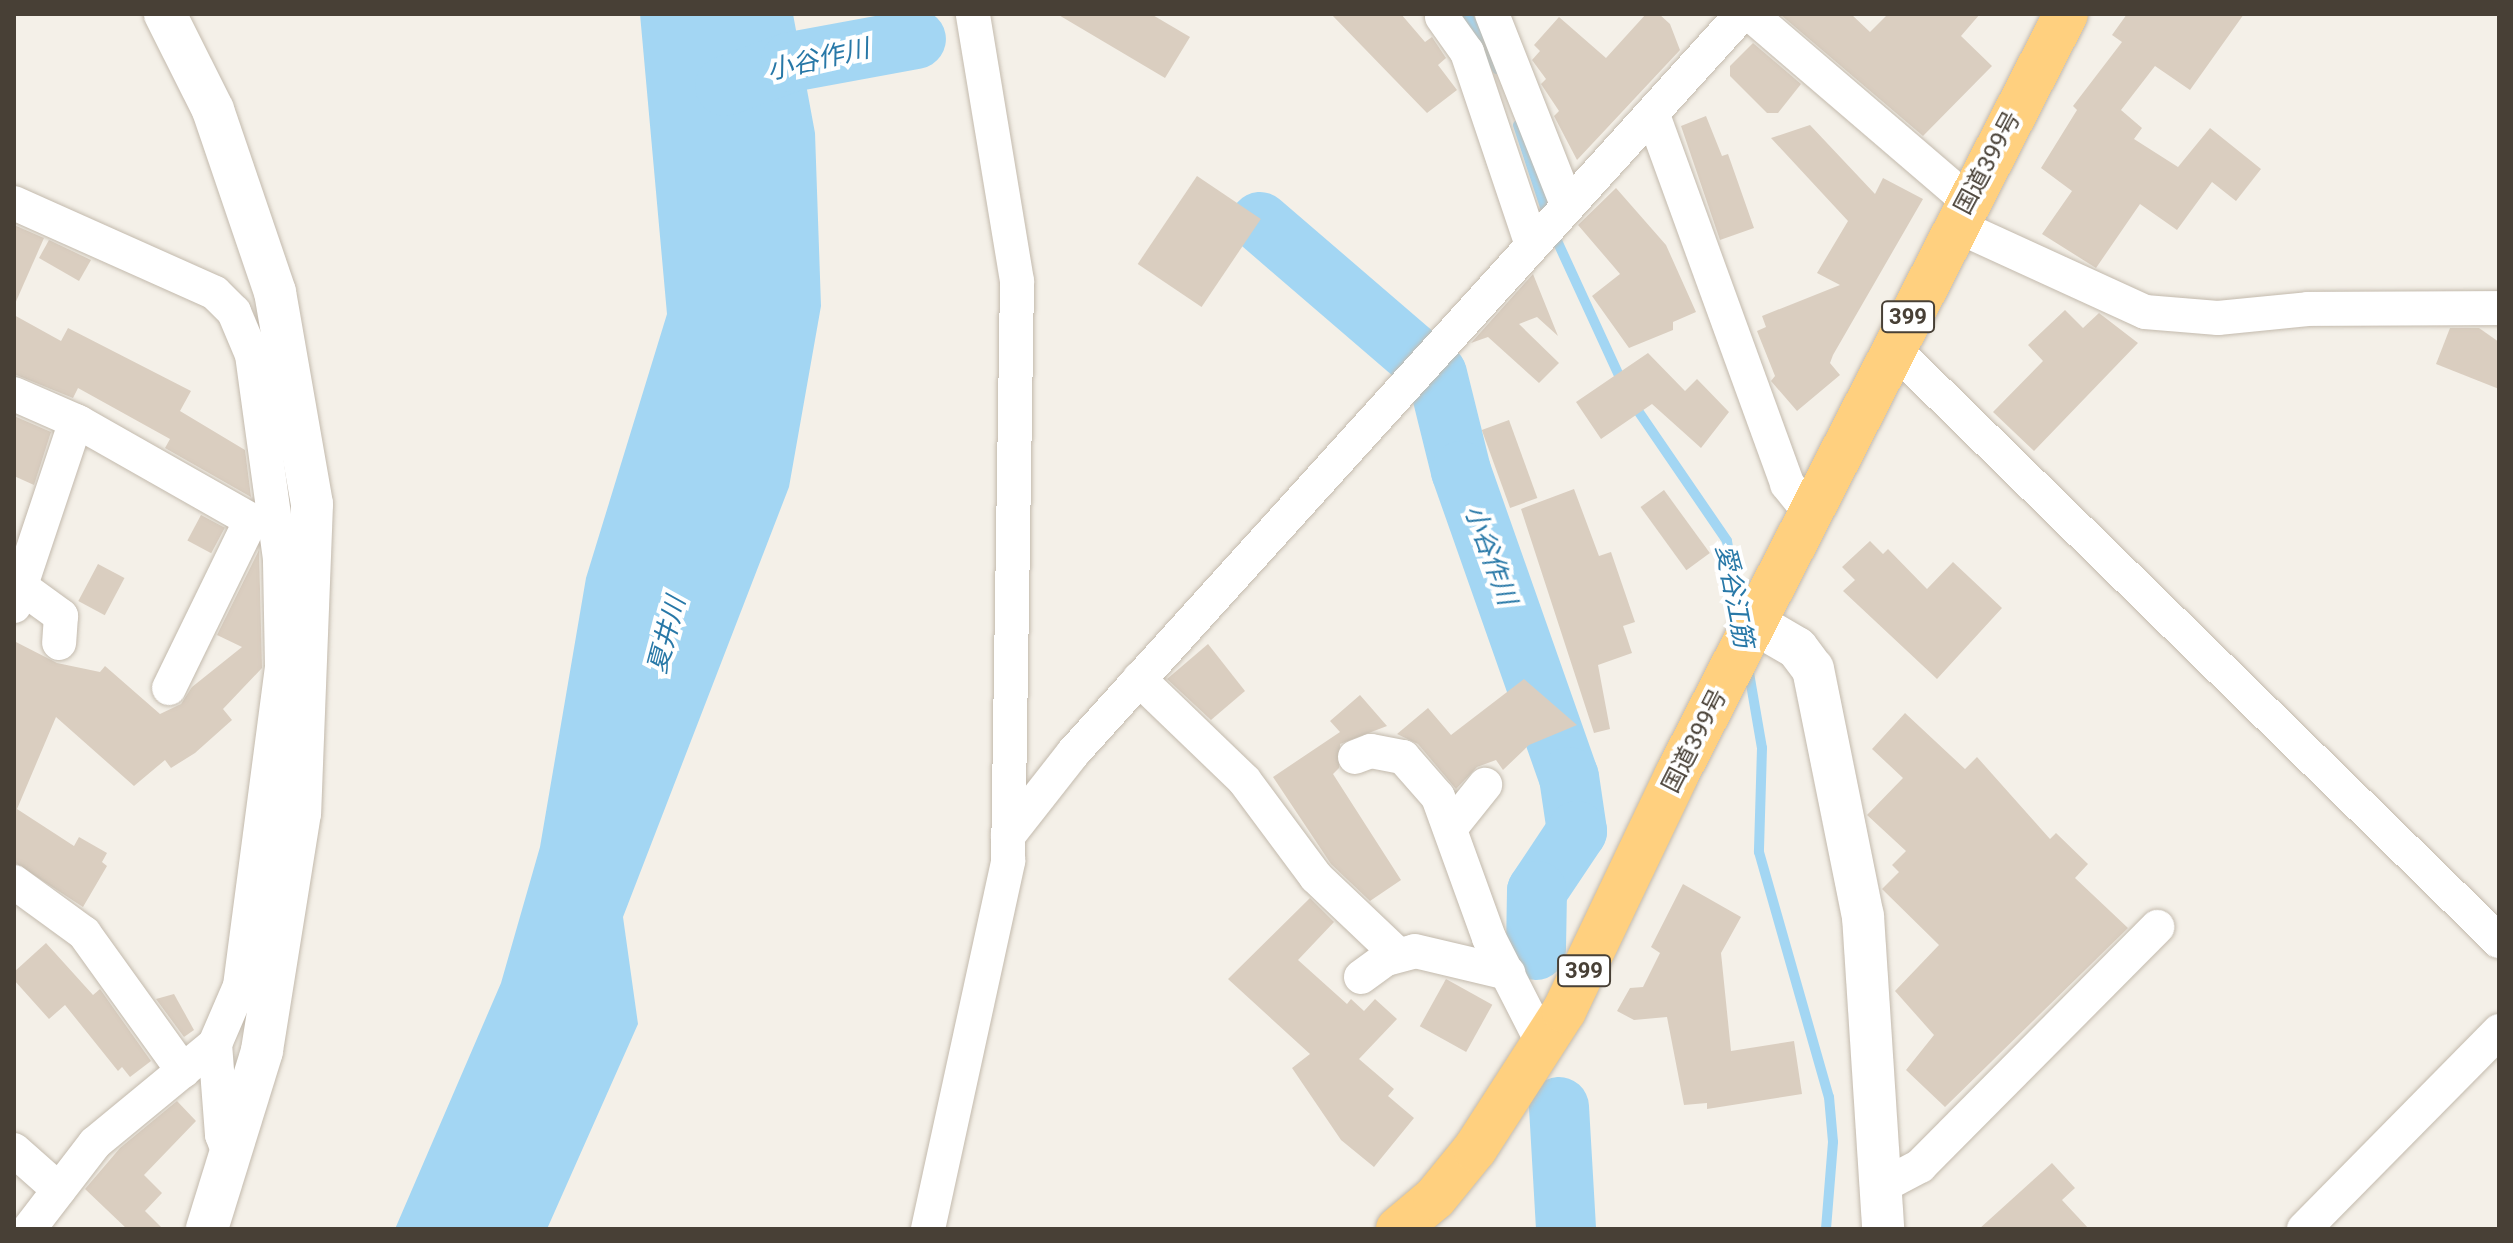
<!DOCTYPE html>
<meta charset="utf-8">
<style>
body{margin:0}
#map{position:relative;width:2513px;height:1243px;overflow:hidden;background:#f4f0e8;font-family:Roboto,"Noto Sans JP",sans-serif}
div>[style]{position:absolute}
.water>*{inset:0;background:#a3d6f3}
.stream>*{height:10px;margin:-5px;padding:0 5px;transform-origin:5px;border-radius:5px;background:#a3d6f3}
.river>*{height:60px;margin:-30px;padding:0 30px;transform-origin:30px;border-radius:30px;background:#a3d6f3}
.building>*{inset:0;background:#dacec0;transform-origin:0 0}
.roads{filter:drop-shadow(0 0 2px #c3baad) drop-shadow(0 0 2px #c3baad)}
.minor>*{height:34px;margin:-17px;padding:0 17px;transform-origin:17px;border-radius:17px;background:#fff}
.tertiary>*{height:42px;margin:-21px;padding:0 21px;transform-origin:21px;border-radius:21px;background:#fff}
.trunk>*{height:44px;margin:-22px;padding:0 22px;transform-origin:22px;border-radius:22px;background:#ffd07f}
span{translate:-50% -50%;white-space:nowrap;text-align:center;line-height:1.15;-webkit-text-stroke:8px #fff;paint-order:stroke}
.shield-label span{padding:2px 6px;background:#fff;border:2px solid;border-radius:6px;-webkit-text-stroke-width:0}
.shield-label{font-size:22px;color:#484036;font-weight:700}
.street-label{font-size:24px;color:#484036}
.water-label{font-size:26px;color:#2878a7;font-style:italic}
.frame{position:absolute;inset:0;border:16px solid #484036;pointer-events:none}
</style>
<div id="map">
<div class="water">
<div style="clip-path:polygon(640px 14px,793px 14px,815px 133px,821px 306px,789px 487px,623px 917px,638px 1024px,547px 1229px,395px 1229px,501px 983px,540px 847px,586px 578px,667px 314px)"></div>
</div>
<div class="stream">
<div style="left:1467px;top:14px;width:63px;rotate:61.4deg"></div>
<div style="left:1518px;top:125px;width:96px;rotate:71.8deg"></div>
<div style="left:1553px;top:232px;width:167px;rotate:65.3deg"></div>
<div style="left:1632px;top:402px;width:168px;rotate:55.6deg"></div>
<div style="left:1727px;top:541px;width:79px;rotate:80.5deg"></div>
<div style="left:1748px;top:667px;width:82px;rotate:80.2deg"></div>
<div style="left:1762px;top:748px;width:104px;rotate:91.7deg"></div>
<div style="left:1759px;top:852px;width:255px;rotate:74.1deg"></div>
<div style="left:1829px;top:1097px;width:45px;rotate:84.9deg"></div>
<div style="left:1833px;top:1142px;width:87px;rotate:94.6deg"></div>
</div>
<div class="river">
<div style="left:725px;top:86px;width:70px;rotate:-20deg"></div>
<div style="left:791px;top:62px;width:127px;rotate:-10.4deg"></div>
<div style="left:1260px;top:222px;width:233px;rotate:40.7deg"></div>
<div style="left:1437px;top:374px;width:100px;rotate:76.1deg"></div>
<div style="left:1461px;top:471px;width:324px;rotate:70.6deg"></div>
<div style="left:1569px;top:777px;width:55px;rotate:81.6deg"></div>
<div style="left:1577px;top:831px;width:72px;rotate:123.7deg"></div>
<div style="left:1537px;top:891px;width:59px;rotate:91deg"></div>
<div style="left:1559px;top:1107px;width:122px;rotate:86.7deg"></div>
</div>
<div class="building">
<div style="clip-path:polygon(1057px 14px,1151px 14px,1190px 37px,1165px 78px)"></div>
<div style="clip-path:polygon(1331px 14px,1401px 14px,1425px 42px,1432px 37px,1446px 58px,1438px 65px,1457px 90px,1427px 113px)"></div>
<div style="clip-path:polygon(1646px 14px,1659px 14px,1670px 24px,1680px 50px,1577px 160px,1554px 116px,1559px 111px,1541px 84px,1546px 79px,1532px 60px,1540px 51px,1534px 45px,1559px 17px,1606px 58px)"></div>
<div style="clip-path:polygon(1851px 14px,1870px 32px,1888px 14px,1980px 14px,1961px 36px,1992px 66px,1923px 136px,1781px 15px)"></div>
<div style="clip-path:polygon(2127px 14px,2244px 14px,2190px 90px,2155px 66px,2121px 110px,2142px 128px,2134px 139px,2178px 167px,2210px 128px,2261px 169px,2236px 201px,2212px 182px,2177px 230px,2140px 204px,2096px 268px,2042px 234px,2072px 191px,2041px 168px,2077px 110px,2073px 106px,2122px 42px,2112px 35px)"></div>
<div style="clip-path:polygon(1753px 43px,1801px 84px,1778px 113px,1767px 113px,1730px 76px,1730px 66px)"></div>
<div style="clip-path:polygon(1706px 116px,1722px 156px,1728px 154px,1754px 228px,1720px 240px,1681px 126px)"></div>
<div style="clip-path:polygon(1810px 125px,1875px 194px,1883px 178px,1923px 199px,1833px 355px,1830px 363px,1840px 375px,1797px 411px,1771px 381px,1775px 376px,1757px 331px,1766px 327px,1762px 316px,1840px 285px,1817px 273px,1848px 221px,1771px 138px)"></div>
<div style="left:1197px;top:176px;width:77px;height:106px;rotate:34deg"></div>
<div style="clip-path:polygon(1616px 188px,1666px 245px,1696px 312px,1673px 322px,1673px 330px,1629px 348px,1592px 296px,1620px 274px,1578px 225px)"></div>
<div style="clip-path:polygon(14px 225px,44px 238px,14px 306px)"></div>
<div style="clip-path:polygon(49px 240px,91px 260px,79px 281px,39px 258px)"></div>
<div style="clip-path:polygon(1533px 274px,1558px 336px,1537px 317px,1519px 324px,1559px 363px,1539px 383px,1488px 337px,1471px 343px)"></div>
<div style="clip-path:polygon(2065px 310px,2083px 328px,2099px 313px,2138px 343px,2034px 451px,1993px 412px,2043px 361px,2028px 345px)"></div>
<div style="clip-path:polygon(14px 315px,61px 341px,68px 328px,191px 391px,180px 411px,245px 450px,251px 497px,165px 448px,170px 439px,78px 388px,73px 398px,14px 374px)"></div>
<div style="clip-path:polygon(2450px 328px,2479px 328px,2499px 342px,2499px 389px,2436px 364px)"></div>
<div style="clip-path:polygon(1648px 353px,1685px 391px,1697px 379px,1729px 412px,1701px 448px,1652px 404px,1601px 439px,1576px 402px)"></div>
<div style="clip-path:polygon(14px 416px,51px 432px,34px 485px,14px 476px)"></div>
<div style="left:1509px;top:420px;width:83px;height:29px;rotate:70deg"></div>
<div style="clip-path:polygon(1574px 489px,1599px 556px,1611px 552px,1635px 622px,1623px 626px,1632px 653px,1598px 665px,1610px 729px,1594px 733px,1521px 509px)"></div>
<div style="left:1664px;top:490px;width:78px;height:29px;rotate:54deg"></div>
<div style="left:201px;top:515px;width:27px;height:29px;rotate:28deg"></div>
<div style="clip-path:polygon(1870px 541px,1883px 554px,1888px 549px,1927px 589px,1953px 562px,2002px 608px,1937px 679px,1843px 591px,1855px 580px,1842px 567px)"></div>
<div style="clip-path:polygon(259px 550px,262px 668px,223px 709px,232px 720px,195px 753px,171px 768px,165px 760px,134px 786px,56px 717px,17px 809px,74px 846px,79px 837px,107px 853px,102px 862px,107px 866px,83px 907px,14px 862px,14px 641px,57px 663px,100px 672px,105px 666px,160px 714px,181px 704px,192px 687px,242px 647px,217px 635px)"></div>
<div style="left:98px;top:564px;width:30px;height:42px;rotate:28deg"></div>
<div style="clip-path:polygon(1208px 644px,1245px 691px,1211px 720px,1167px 679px)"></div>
<div style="clip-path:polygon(1524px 679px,1577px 725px,1529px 745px,1503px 770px,1496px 760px,1477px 767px,1456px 789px,1418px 744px,1397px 734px,1428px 708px,1451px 735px)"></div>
<div style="clip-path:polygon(1360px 695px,1387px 726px,1340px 744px,1339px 768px,1333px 774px,1401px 880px,1370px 901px,1331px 864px,1273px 777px,1340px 732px,1330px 721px)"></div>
<div style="clip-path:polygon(1905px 713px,1965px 769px,1977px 757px,2050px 839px,2056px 833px,2088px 864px,2075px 878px,2128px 928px,1945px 1107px,1906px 1070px,1934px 1035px,1895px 991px,1939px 945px,1882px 889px,1899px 872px,1892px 865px,1906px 851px,1867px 815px,1903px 778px,1872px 749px)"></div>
<div style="clip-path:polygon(1683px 884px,1741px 917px,1721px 953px,1731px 1051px,1794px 1041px,1802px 1094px,1707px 1109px,1707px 1103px,1684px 1105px,1667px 1017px,1634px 1020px,1617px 1011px,1630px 988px,1643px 987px,1660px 953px,1651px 947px)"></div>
<div style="clip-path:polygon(1310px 898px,1334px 922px,1298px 960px,1347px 1004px,1351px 999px,1364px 1011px,1375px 999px,1397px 1019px,1359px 1059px,1394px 1089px,1388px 1096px,1414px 1118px,1374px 1167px,1341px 1140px,1292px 1068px,1310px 1054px,1228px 979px)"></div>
<div style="clip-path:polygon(46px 943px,93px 995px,100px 989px,151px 1061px,130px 1077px,122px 1067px,118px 1071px,65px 1005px,49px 1019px,14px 980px,14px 972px)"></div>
<div style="left:1446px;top:979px;width:53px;height:54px;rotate:29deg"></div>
<div style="clip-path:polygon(174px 994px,194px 1030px,184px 1037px,156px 999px)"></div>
<div style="clip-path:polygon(177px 1101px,196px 1121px,144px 1175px,162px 1193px,145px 1211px,163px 1229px,127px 1229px,85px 1189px,120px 1148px)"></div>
<div style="clip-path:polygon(2052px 1163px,2075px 1188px,2062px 1200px,2089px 1229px,1979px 1229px)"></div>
</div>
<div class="roads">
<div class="minor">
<div style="left:1492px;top:14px;width:204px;rotate:68.5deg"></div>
<div style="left:1750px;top:14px;width:287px;rotate:40.6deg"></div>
<div style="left:1442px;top:17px;width:43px;rotate:54.5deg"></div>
<div style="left:1467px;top:52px;width:200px;rotate:71.4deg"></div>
<div style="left:1653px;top:115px;width:393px;rotate:70deg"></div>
<div style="left:1787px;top:484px;width:36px;rotate:51deg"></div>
<div style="left:14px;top:203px;width:220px;rotate:24.1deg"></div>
<div style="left:215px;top:293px;width:27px;rotate:45deg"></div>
<div style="left:234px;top:312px;width:67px;rotate:67.2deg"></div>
<div style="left:1955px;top:225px;width:209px;rotate:24.6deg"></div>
<div style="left:2145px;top:312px;width:73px;rotate:4.7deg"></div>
<div style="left:2218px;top:318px;width:90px;rotate:-5.7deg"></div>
<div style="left:2308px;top:309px;width:191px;rotate:-0.3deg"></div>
<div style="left:1893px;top:348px;width:848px;rotate:44.38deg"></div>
<div style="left:14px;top:394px;width:72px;rotate:23.7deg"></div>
<div style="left:80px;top:423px;width:197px;rotate:29.6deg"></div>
<div style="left:251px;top:520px;width:187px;rotate:116deg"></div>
<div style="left:24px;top:589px;width:46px;rotate:36.1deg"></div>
<div style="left:61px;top:616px;width:27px;rotate:94deg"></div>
<div style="left:14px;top:606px;width:195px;rotate:-71.5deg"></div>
<div style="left:1139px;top:679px;width:146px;rotate:43.9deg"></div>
<div style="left:1244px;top:780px;width:121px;rotate:53.4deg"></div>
<div style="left:1316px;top:877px;width:112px;rotate:43.5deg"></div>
<div style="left:1355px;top:757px;width:17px;rotate:-21deg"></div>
<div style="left:1371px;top:751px;width:33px;rotate:11deg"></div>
<div style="left:1403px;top:757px;width:53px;rotate:48.8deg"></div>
<div style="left:1438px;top:797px;width:150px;rotate:70.1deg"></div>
<div style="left:1489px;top:938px;width:119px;rotate:63deg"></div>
<div style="left:1452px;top:826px;width:53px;rotate:-51.2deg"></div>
<div style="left:1008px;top:836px;width:105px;rotate:-51.9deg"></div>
<div style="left:1073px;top:753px;width:997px;rotate:-47.85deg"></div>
<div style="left:14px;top:882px;width:87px;rotate:36.1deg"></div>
<div style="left:84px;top:933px;width:170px;rotate:54.3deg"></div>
<div style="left:1361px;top:977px;width:31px;rotate:-36deg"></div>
<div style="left:1386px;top:959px;width:30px;rotate:-15deg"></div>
<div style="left:1415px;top:951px;width:96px;rotate:13.3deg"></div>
<div style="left:215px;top:1044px;width:63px;rotate:-66.7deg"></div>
<div style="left:240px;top:986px;width:323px;rotate:-82.5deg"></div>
<div style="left:282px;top:666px;width:107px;rotate:-91.1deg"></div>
<div style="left:280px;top:559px;width:206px;rotate:-97.8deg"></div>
<div style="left:14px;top:1150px;width:60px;rotate:41.6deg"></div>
<div style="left:1884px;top:1185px;width:41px;rotate:-27.8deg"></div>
<div style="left:1920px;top:1166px;width:337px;rotate:-45.2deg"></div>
<div style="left:29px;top:1229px;width:108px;rotate:-52.5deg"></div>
<div style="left:95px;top:1143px;width:156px;rotate:-39.5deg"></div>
<div style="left:215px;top:1044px;width:91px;rotate:85.6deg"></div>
<div style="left:222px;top:1135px;width:26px;rotate:69deg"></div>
<div style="left:928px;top:1229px;width:377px;rotate:-77.7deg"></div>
<div style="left:1008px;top:861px;width:580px;rotate:-89.11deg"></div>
<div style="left:1017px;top:281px;width:271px;rotate:-99.4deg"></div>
<div style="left:2304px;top:1229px;width:278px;rotate:-45.4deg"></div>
</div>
<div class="tertiary">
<div style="left:165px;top:14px;width:107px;rotate:63.4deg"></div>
<div style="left:213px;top:110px;width:192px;rotate:71.2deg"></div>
<div style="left:275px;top:292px;width:215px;rotate:80.1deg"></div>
<div style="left:312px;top:504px;width:309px;rotate:92.2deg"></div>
<div style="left:300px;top:813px;width:241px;rotate:99.1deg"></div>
<div style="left:262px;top:1051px;width:186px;rotate:107.2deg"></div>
<div style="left:1754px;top:623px;width:50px;rotate:30.2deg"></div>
<div style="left:1797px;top:648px;width:26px;rotate:53deg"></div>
<div style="left:1813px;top:669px;width:252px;rotate:78.6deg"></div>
<div style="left:1863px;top:916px;width:314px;rotate:86.3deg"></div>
</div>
<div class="trunk">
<div style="left:1398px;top:1229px;width:48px;rotate:-40deg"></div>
<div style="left:1435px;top:1198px;width:63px;rotate:-50.8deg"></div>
<div style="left:1475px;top:1149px;width:164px;rotate:-57.2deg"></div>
<div style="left:1564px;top:1011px;width:260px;rotate:-64.5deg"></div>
<div style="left:1676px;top:776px;width:856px;rotate:-62.9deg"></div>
</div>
</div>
<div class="shield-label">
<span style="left:1908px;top:317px">399</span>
<span style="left:1584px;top:971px">399</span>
</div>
<div class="street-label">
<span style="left:1988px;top:163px;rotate:-62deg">国道399号</span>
<span style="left:1695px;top:741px;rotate:-63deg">国道399号</span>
</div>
<div class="water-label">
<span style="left:818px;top:60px;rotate:-13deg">小谷作川</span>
<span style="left:1490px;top:555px;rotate:70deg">小谷作川</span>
<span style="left:1734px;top:596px;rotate:79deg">愛谷江筋</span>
<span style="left:667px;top:635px;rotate:-75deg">夏井川</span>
</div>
<div class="frame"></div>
</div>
